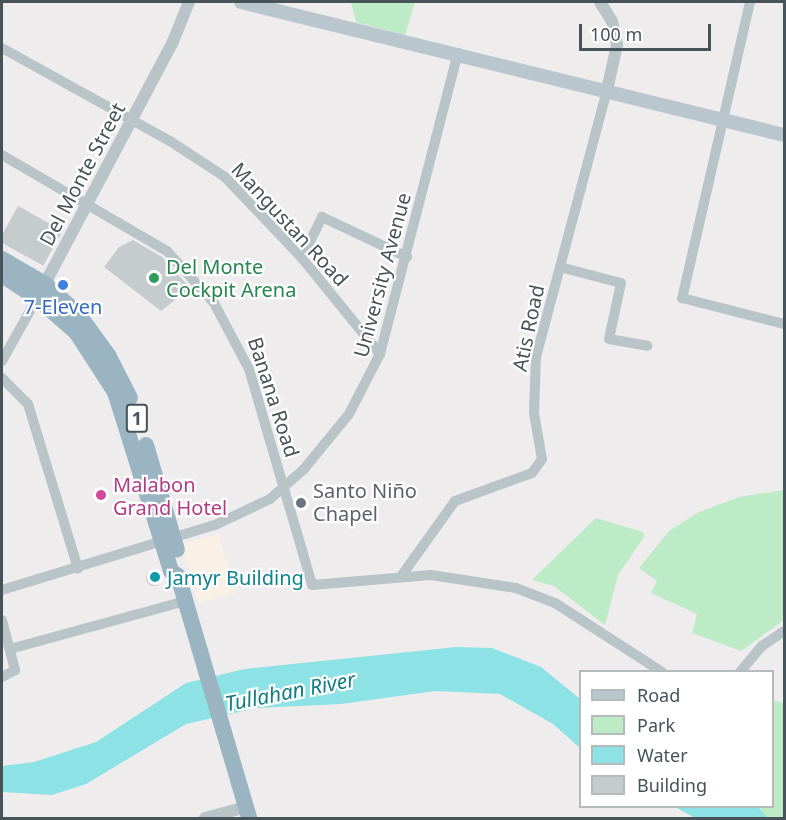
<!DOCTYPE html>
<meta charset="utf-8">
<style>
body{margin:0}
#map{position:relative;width:786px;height:820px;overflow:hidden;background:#efeced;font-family:"Noto Sans",sans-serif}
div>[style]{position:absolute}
.commercial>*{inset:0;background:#faf0e5;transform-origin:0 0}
.green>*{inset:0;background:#bcebc6}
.water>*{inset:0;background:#8ce2e5}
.building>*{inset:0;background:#c6cbce;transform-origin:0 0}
.round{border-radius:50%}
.minor>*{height:10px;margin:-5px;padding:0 5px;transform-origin:5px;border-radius:5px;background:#b8c4c8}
.tertiary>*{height:12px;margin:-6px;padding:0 6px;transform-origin:6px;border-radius:6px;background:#b8c4c8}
.secondary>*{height:14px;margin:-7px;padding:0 7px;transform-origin:7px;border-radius:7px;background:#b9c6cd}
.trunk>*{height:16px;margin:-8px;padding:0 8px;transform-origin:8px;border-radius:8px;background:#9ab4c2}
.dots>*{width:16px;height:16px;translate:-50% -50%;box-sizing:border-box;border:3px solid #fff;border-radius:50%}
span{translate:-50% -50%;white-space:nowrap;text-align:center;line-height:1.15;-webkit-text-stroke:4.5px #fff;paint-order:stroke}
.shield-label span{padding:2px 4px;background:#fff;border:2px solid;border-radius:4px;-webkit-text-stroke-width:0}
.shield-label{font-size:18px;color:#465358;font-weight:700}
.street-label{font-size:20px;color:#465358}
.leisure-label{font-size:20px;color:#27864d}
.left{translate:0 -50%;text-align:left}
.shop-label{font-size:20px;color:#366cbe}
.hotel-label{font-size:20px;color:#b23c85}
.worship-label{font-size:20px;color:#5b616d}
.culture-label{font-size:20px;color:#0d838f}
.water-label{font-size:21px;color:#147d80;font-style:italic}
.frame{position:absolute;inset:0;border:3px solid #465358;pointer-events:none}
.legend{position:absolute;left:579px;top:670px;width:195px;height:138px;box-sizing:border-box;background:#fff;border:2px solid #b5babc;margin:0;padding:8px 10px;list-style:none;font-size:18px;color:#465358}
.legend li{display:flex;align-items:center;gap:12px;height:30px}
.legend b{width:30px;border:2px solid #b5babc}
.scale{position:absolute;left:579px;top:24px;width:132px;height:27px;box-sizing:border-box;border:3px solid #465358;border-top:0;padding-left:8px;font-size:18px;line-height:21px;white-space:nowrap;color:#465358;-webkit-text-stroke:4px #fff;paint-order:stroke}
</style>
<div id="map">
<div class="commercial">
<div style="left:219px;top:534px;width:61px;height:38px;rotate:75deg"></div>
</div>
<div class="green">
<div style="clip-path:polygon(351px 2px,415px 2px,405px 35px,356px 22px)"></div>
<div style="clip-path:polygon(784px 490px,784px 620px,741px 651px,692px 633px,697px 614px,651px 593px,657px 581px,639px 568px,669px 531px,699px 512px,739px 497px)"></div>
<div style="clip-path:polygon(596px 518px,643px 532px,644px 537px,618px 575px,605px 625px,554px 586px,532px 580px)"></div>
<div style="clip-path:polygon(773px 700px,784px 703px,784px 818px,768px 818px,758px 807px,772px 806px)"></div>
</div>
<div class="water">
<div style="clip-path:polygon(456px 647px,492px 648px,541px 667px,580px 699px,580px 748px,553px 724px,500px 694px,435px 691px,341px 704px,257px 708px,186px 724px,86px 784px,52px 795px,2px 792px,2px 766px,34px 762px,96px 742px,186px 683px,244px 669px)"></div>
<div style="clip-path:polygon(675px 807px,758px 807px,768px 818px,695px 818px)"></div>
</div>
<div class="building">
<div style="left:18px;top:206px;width:51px;height:40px;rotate:29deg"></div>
<div style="clip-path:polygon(133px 240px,162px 257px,190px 288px,161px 311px,104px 267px,119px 247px)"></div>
<div class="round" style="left:146px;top:570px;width:16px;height:16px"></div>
</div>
<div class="minor">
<div style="left:750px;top:2px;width:304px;rotate:102.9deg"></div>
<div style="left:682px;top:298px;width:105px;rotate:14.3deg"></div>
<div style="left:2px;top:48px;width:192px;rotate:29deg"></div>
<div style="left:170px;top:141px;width:66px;rotate:33.2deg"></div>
<div style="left:225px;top:177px;width:112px;rotate:46.5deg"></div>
<div style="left:302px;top:258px;width:124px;rotate:50.9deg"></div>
<div style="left:2px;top:155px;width:191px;rotate:30.2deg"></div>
<div style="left:167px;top:251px;width:70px;rotate:47.9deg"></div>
<div style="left:214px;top:303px;width:75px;rotate:62.1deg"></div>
<div style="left:249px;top:369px;width:225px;rotate:73.7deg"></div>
<div style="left:312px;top:585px;width:119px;rotate:-4.8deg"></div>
<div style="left:431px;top:575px;width:86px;rotate:8.7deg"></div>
<div style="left:516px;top:588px;width:42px;rotate:21deg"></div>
<div style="left:555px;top:603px;width:127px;rotate:32.8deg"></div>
<div style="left:302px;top:258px;width:46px;rotate:-64deg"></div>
<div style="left:322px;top:217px;width:94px;rotate:25.2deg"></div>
<div style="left:560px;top:267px;width:63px;rotate:14.7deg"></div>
<div style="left:621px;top:283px;width:57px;rotate:102.1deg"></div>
<div style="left:609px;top:339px;width:39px;rotate:10deg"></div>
<div style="left:2px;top:361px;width:72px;rotate:-60.9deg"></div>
<div style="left:2px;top:378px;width:37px;rotate:45deg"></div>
<div style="left:28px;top:404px;width:172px;rotate:73.1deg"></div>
<div style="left:402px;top:575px;width:91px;rotate:-54.4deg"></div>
<div style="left:455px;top:501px;width:82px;rotate:-20deg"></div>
<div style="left:532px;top:473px;width:17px;rotate:-54deg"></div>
<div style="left:542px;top:459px;width:47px;rotate:-99.9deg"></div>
<div style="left:534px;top:413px;width:56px;rotate:-88deg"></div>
<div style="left:536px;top:357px;width:276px;rotate:-75.1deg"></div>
<div style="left:2px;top:590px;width:223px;rotate:-17deg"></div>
<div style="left:215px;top:525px;width:61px;rotate:-25.3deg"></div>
<div style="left:270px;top:499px;width:45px;rotate:-41.4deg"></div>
<div style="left:304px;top:469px;width:71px;rotate:-50.7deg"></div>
<div style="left:349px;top:414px;width:68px;rotate:-62.7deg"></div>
<div style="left:380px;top:354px;width:311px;rotate:-75.5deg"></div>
<div style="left:2px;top:620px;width:52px;rotate:75.4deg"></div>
<div style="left:15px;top:670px;width:15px;rotate:152deg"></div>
<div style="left:10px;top:649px;width:181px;rotate:-15.3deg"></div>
<div style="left:740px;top:672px;width:34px;rotate:-50deg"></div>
<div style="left:762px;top:646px;width:27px;rotate:-34deg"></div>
</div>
<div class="tertiary">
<div style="left:600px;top:2px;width:22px;rotate:58deg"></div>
<div style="left:612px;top:21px;width:25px;rotate:78deg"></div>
<div style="left:617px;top:45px;width:46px;rotate:102.5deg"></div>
<div style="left:41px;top:291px;width:280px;rotate:-62.1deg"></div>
<div style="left:172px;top:44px;width:45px;rotate:-68deg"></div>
<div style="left:205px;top:818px;width:42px;rotate:-15deg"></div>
</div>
<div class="secondary">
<div style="left:241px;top:2px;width:559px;rotate:13.76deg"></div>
</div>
<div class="trunk">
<div style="left:2px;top:259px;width:50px;rotate:30.2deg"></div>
<div style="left:45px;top:284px;width:46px;rotate:42.4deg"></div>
<div style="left:79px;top:315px;width:49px;rotate:54.1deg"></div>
<div style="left:108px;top:355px;width:48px;rotate:62.9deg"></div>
<div style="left:2px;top:275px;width:42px;rotate:33.3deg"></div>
<div style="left:37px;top:298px;width:52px;rotate:41.1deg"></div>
<div style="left:76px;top:332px;width:72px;rotate:57deg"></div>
<div style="left:115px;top:392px;width:188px;rotate:72.6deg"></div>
<div style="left:171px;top:571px;width:9px;rotate:36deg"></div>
<div style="left:178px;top:576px;width:252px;rotate:73.6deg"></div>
<div style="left:146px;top:445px;width:109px;rotate:73.6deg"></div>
</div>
<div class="dots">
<div style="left:154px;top:278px;background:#2e9e5b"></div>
<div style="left:63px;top:285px;background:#3f7fe0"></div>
<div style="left:101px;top:495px;background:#d1479c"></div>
<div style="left:301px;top:503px;background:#6b7280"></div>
<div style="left:155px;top:577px;background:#0f9aa8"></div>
</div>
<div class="shield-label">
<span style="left:137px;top:418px">1</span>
</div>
<div class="street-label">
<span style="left:82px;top:174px;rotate:-62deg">Del Monte Street</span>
<span style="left:290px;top:224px;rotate:47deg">Mangustan Road</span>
<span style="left:382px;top:275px;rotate:-75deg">University Avenue</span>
<span style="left:528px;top:328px;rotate:-78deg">Atis Road</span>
<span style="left:274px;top:397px;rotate:72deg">Banana Road</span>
</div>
<div class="leisure-label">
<span class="left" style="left:166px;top:278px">Del Monte<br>Cockpit Arena</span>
</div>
<div class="shop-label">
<span style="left:63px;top:306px">7-Eleven</span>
</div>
<div class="hotel-label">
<span class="left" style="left:113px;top:496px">Malabon<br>Grand Hotel</span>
</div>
<div class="worship-label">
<span class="left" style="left:313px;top:502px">Santo Niño<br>Chapel</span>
</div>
<div class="culture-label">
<span class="left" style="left:167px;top:577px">Jamyr Building</span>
</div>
<div class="water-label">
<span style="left:290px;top:691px;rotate:-11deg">Tullahan River</span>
</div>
<div class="frame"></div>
<ul class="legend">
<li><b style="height:8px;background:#b9c6cd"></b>Road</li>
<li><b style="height:16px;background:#bcebc6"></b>Park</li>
<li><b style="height:16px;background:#8ce2e5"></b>Water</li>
<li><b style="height:16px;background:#c6cbce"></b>Building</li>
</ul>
<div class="scale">100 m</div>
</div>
